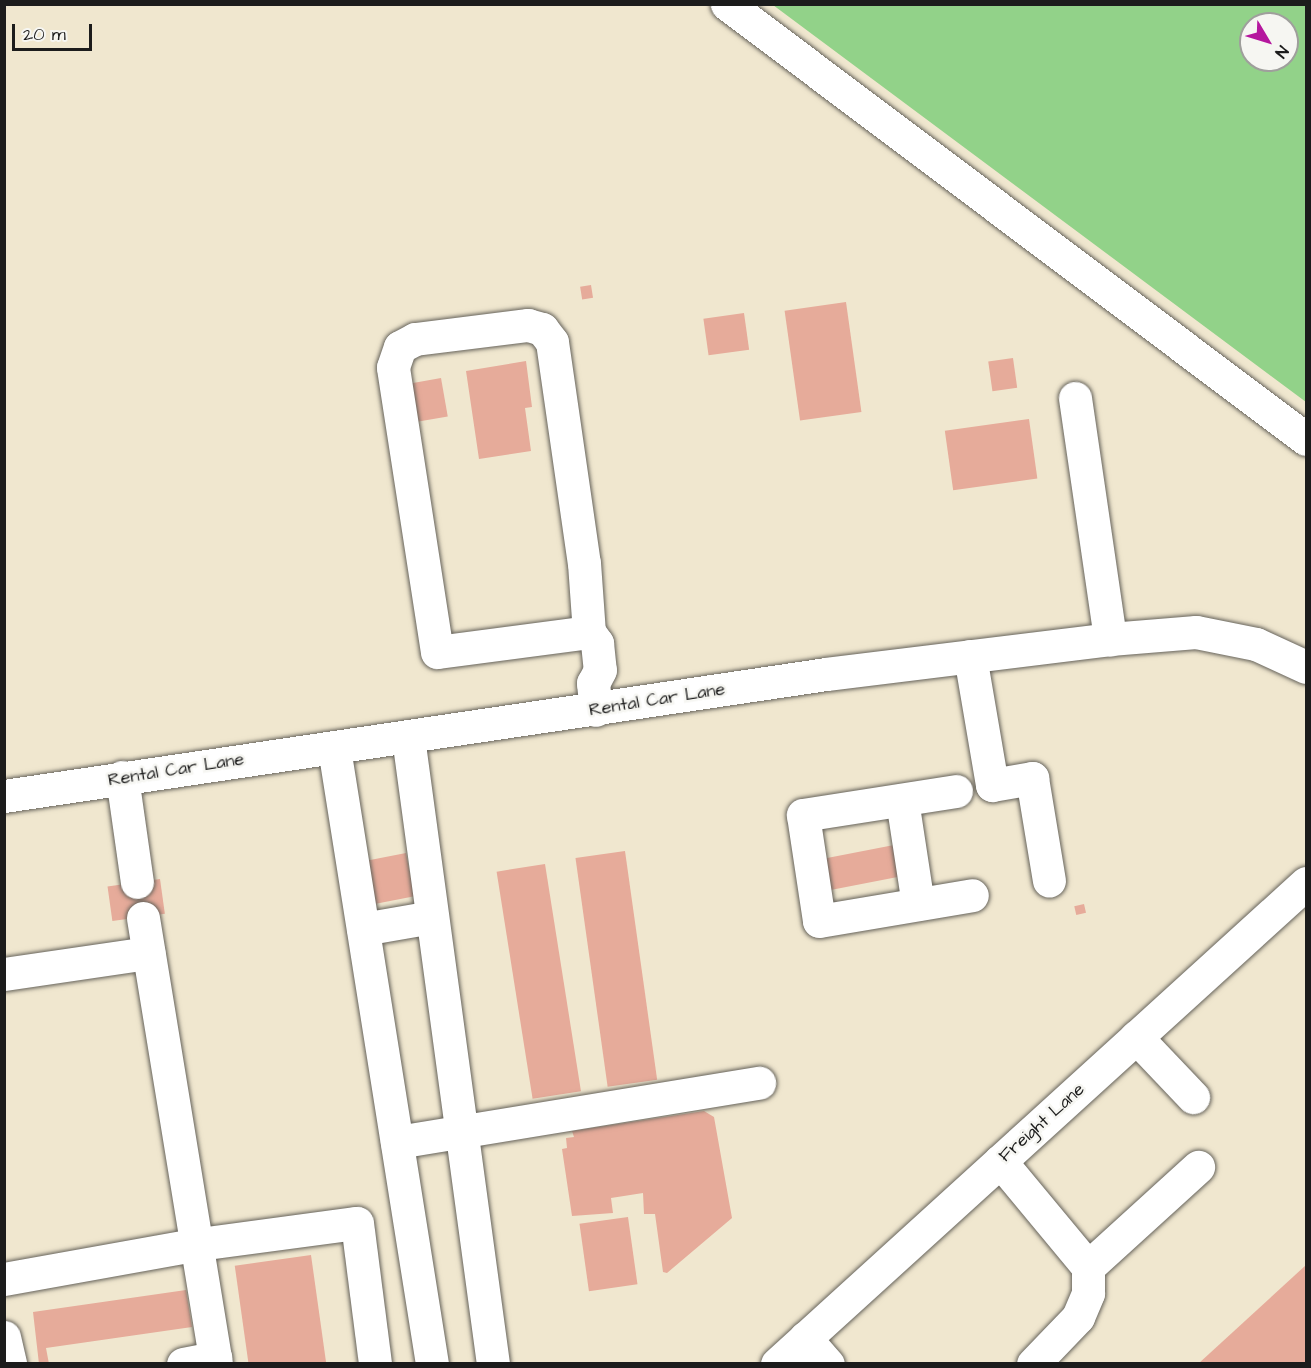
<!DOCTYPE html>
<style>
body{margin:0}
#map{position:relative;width:1311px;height:1368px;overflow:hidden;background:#f0e7cf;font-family:"Architects Daughter",sans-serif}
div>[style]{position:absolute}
.green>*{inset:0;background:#92d289}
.building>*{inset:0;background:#e6ab9a;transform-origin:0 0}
.roads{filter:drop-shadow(0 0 2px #66635b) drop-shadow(0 0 2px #66635b)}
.minor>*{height:33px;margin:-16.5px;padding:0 16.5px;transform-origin:16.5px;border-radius:16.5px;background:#fff}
span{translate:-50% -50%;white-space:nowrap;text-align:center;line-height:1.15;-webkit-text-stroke:5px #f6f6f2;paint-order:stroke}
.street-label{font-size:18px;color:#1c1c1c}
.frame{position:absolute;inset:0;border:6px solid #1c1c1c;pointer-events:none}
.north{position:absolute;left:1239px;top:12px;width:60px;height:60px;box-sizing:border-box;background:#f6f6f2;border:2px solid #9f9f9c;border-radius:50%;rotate:128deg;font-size:16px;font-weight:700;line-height:24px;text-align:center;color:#1c1c1c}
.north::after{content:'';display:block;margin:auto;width:21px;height:27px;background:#b5179e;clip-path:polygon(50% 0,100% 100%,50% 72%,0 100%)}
.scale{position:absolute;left:12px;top:24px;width:80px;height:27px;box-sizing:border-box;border:3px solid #1c1c1c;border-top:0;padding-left:8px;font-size:18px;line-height:21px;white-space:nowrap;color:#1c1c1c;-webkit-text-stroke:4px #f6f6f2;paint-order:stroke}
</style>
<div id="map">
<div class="green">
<div style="clip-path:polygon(evenodd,773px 5px,1306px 5px,1306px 402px,773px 5px,1251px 24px,1287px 24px,1287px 60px,1251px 60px,1251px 24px)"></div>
</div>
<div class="building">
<div style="left:591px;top:285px;width:13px;height:11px;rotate:81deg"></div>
<div style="left:846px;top:302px;width:111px;height:62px;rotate:82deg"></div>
<div style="left:744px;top:313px;width:37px;height:41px;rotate:82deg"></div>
<div style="left:1013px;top:358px;width:30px;height:25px;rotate:82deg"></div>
<div style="clip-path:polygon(526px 361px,532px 407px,525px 408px,531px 451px,479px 459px,466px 371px)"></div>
<div style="left:441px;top:378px;width:39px;height:34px;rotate:80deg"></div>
<div style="left:1029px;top:419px;width:60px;height:85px;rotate:82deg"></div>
<div style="left:894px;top:845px;width:32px;height:72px;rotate:79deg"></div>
<div style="left:625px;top:851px;width:231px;height:50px;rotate:82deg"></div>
<div style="left:406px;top:853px;width:44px;height:47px;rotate:79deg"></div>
<div style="left:545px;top:864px;width:230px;height:49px;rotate:81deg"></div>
<div style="left:160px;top:879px;width:35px;height:53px;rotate:82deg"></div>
<div style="left:1084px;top:904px;width:9px;height:10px;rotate:77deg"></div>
<div style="clip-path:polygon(704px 1111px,714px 1117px,732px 1218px,667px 1273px,663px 1272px,655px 1214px,644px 1214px,643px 1193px,611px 1198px,613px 1213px,572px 1216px,562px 1149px,567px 1148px,566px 1138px,574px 1137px,572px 1131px)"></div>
<div style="left:628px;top:1217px;width:68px;height:49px;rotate:82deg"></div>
<div style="left:311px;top:1255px;width:110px;height:77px;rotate:82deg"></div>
<div style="clip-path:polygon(1306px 1265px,1306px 1364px,1198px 1364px)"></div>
<div style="clip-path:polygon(186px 1290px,192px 1327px,46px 1348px,49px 1364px,39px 1364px,33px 1312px)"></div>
</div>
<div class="roads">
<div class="minor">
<div style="left:727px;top:4px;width:724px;rotate:36.92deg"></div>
<div style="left:1075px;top:398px;width:244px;rotate:81.7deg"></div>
<div style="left:589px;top:632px;width:153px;rotate:172.5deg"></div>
<div style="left:437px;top:652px;width:288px;rotate:-98.8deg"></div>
<div style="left:393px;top:367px;width:21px;rotate:-71deg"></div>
<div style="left:400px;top:347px;width:17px;rotate:-28deg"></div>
<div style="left:415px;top:339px;width:114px;rotate:-7.1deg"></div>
<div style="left:528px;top:325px;width:15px;rotate:16deg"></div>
<div style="left:542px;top:329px;width:16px;rotate:52deg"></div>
<div style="left:552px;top:342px;width:223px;rotate:81.8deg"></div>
<div style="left:584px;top:563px;width:69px;rotate:85.9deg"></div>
<div style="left:589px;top:632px;width:14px;rotate:54deg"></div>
<div style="left:597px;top:643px;width:27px;rotate:84deg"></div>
<div style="left:600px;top:670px;width:15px;rotate:118deg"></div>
<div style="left:593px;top:683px;width:27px;rotate:84deg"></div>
<div style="left:970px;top:656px;width:131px;rotate:80.3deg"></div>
<div style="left:992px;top:785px;width:41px;rotate:-9.9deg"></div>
<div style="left:1032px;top:778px;width:104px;rotate:80.6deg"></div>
<div style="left:408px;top:737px;width:633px;rotate:82.28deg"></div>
<div style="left:334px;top:748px;width:624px;rotate:80.96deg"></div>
<div style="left:122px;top:777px;width:106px;rotate:81.9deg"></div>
<div style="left:956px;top:791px;width:155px;rotate:171.1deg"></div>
<div style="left:803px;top:815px;width:107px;rotate:81.4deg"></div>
<div style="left:819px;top:921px;width:155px;rotate:-9.6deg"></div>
<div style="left:4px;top:796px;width:831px;rotate:-8.44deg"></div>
<div style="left:826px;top:674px;width:286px;rotate:-7deg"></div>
<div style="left:1110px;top:639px;width:86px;rotate:-4.7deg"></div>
<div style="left:1196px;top:632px;width:61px;rotate:11.3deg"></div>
<div style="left:1256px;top:644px;width:55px;rotate:24.7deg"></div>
<div style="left:902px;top:800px;width:105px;rotate:81.3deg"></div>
<div style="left:143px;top:918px;width:446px;rotate:80.7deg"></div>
<div style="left:363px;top:929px;width:70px;rotate:-9.9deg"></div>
<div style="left:4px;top:974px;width:146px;rotate:-8.3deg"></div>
<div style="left:1136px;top:1037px;width:83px;rotate:46.5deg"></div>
<div style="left:397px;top:1142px;width:367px;rotate:-9.3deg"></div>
<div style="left:1000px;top:1161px;width:138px;rotate:50.3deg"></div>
<div style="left:1088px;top:1267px;width:149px;rotate:-42.3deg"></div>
<div style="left:4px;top:1279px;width:198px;rotate:-10.2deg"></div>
<div style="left:199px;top:1244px;width:159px;rotate:-7.6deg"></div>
<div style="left:357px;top:1223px;width:142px;rotate:82.7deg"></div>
<div style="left:4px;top:1337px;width:28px;rotate:77deg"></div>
<div style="left:805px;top:1338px;width:35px;rotate:49deg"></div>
<div style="left:183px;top:1364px;width:33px;rotate:-11deg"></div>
<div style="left:215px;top:1358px;width:6px;rotate:81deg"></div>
<div style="left:777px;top:1364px;width:715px;rotate:-42.28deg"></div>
<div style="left:1033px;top:1364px;width:65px;rotate:-46.2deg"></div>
<div style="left:1078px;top:1317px;width:26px;rotate:-67deg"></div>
<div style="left:1088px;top:1293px;width:26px;rotate:-90deg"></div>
</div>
</div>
<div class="street-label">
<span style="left:657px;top:700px;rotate:-9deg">Rental Car Lane</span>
<span style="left:176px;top:770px;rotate:-9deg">Rental Car Lane</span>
<span style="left:1042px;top:1123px;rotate:-42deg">Freight Lane</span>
</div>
<div class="frame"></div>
<div class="north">N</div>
<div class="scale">20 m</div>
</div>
